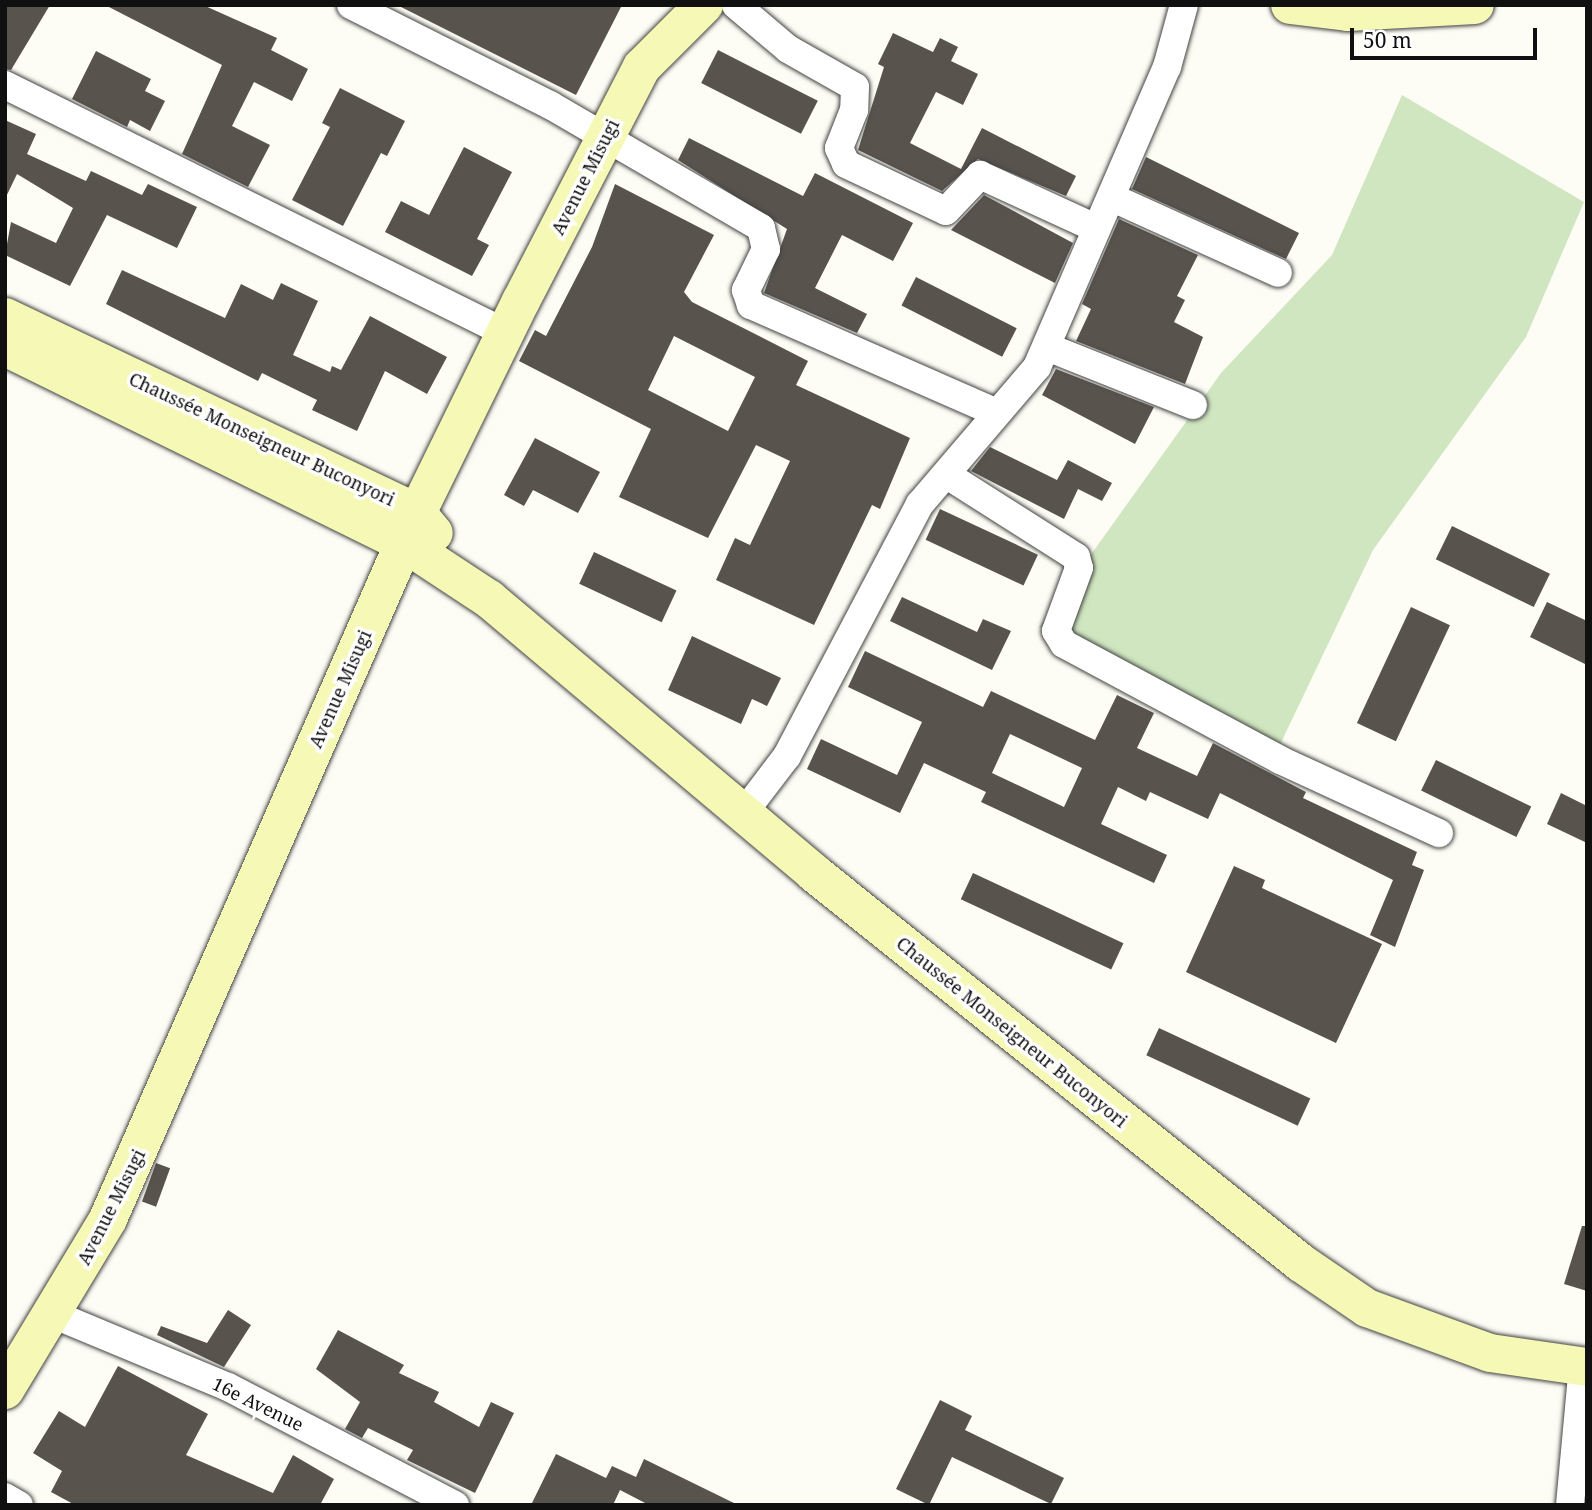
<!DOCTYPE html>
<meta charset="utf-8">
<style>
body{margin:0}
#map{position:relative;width:1592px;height:1510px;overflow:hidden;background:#fefdf5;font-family:"Noto Serif",serif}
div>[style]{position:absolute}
.green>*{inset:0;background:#cfe6c0}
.building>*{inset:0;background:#58534d;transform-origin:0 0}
.roads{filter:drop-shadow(0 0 2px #434343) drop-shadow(0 0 2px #434343)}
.street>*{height:28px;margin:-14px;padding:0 14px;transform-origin:14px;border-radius:14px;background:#fff}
.secondary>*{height:38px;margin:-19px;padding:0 19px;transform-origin:19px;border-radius:19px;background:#f6f8b6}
span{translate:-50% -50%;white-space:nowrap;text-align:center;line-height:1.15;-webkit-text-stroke:7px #fff;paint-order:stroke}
.street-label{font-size:18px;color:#101010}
.frame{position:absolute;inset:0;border:7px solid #101010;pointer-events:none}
.scale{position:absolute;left:1350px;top:28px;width:187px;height:32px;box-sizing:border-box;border:4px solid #101010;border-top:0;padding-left:9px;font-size:21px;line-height:24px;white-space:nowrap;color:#101010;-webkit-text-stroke:5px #fff;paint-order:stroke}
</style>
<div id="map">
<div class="green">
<div style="clip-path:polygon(1402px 95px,1584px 202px,1526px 337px,1373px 550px,1277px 751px,1039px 627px,1221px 373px,1332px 255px)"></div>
</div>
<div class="building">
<div style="clip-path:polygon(5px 5px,50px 5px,11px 70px,5px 69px)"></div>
<div style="clip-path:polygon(105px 5px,203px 5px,277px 38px,271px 50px,308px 69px,292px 101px,254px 82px,232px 126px,270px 145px,248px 187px,182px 154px,222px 65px)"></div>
<div style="clip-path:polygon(397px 5px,622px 5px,576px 95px)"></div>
<div style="clip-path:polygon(893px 33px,933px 52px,940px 38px,958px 47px,951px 61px,978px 74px,963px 105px,936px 92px,910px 143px,961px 169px,982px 128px,1076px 176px,1066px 196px,978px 159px,942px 191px,858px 150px,884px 67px,878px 64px)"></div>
<div style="left:718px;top:50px;width:112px;height:37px;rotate:27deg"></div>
<div style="clip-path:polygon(96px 51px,151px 79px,145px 91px,165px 101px,150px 131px,130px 120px,127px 127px,72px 99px)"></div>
<div style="clip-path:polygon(340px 88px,405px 121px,387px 156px,381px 153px,343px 226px,292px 200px,330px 127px,322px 123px)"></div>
<div style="clip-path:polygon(5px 120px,36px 134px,27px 154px,86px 181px,91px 171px,142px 195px,148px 184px,197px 207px,177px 248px,107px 215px,70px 286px,5px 255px,11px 222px,56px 243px,73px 208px,17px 174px,5px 199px)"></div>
<div style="clip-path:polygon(689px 138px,803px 196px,815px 173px,913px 223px,893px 261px,842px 235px,815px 288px,867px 314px,857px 333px,764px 293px,787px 229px,678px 160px)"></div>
<div style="clip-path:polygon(464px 147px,512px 172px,477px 239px,489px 245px,472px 276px,385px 232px,401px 201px,429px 215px)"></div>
<div style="clip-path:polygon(1146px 157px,1299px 233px,1286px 259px,1132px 189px)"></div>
<div style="clip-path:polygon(evenodd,615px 184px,714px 235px,684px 292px,692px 302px,808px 361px,796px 385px,910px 438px,880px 509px,872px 505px,814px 625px,716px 580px,735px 538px,750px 545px,790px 461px,756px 445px,708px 538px,619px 497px,651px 429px,519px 361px,535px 330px,546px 336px,592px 247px,615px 184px,674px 336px,755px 377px,728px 431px,648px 390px,674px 336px)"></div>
<div style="clip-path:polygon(984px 195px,1073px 243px,1055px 283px,951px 230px)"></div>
<div style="clip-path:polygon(1119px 219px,1198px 255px,1177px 296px,1185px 300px,1174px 322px,1203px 337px,1185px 384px,1076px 341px,1091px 309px,1082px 304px)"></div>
<div style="clip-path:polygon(122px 270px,225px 318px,241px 284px,273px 300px,281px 283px,318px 301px,293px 355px,330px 372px,332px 366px,341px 370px,370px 316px,447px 357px,427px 394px,385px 371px,357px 431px,312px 410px,317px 400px,262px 373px,258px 381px,106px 304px)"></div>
<div style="left:916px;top:277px;width:113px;height:32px;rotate:27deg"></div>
<div style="clip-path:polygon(1056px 369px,1154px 407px,1135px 444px,1042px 395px)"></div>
<div style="clip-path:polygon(535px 438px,600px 472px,578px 513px,533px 490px,524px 506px,504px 495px)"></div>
<div style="clip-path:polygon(990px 447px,1057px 480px,1068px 460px,1112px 483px,1102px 501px,1078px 489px,1064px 519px,971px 471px)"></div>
<div style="left:940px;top:509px;width:108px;height:34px;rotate:25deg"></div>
<div style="left:1452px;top:526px;width:109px;height:37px;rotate:26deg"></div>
<div style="left:594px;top:552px;width:91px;height:35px;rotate:25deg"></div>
<div style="clip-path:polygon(902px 597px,977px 632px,983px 619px,1011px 631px,992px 670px,890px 621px)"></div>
<div style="clip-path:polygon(1547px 602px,1587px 621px,1587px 665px,1530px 637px)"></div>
<div style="left:1411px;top:607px;width:43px;height:128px;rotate:25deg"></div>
<div style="clip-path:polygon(692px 636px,781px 678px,767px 706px,752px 699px,741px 724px,668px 690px)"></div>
<div style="clip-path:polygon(evenodd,865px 651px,983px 707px,991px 691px,1095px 740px,1117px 695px,1154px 713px,1137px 748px,1197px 776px,1213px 743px,1306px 792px,1303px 798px,1417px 852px,1412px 865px,1424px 870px,1395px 947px,1370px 935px,1393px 880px,1220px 793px,1208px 819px,1150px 792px,1146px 801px,1118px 787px,1101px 824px,1167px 855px,1154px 883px,981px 802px,986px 792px,924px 763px,900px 813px,807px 769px,821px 739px,897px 775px,922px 722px,848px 687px,865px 651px,1010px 734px,1082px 768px,1064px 807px,992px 773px,1010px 734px)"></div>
<div style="left:1436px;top:760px;width:106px;height:34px;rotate:26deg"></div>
<div style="clip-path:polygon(1561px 793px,1587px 806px,1587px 843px,1547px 824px)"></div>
<div style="clip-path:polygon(1234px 866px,1265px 880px,1262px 888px,1382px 944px,1336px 1043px,1186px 972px)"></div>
<div style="left:973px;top:873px;width:166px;height:29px;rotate:25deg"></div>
<div style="left:1159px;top:1028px;width:167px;height:30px;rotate:25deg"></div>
<div style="left:156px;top:1163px;width:15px;height:41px;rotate:20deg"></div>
<div style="clip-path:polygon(1582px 1226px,1587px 1226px,1587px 1291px,1564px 1284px)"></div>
<div style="clip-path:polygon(228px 1310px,251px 1325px,224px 1367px,157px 1335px,161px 1326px,207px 1343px)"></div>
<div style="clip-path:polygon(338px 1330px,404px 1365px,399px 1373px,439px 1392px,434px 1402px,479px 1427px,491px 1402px,514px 1413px,475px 1493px,407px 1460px,413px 1450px,368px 1428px,362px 1438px,345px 1429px,360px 1402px,316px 1369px)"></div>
<div style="clip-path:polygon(118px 1366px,208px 1414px,186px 1455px,273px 1493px,293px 1455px,334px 1479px,320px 1505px,75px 1505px,51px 1492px,62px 1471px,33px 1453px,59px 1411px,85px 1427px)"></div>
<div style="clip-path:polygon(940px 1400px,972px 1416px,965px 1430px,1064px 1478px,1051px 1504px,952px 1457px,929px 1505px,896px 1489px)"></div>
<div style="clip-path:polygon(556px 1454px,606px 1478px,612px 1466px,636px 1477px,644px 1459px,738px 1505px,649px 1505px,620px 1490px,613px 1505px,531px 1505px)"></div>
</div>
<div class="roads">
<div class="street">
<div style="left:351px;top:5px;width:223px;rotate:26.7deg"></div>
<div style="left:550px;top:105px;width:244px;rotate:30.2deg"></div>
<div style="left:761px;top:228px;width:22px;rotate:77deg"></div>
<div style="left:766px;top:249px;width:46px;rotate:116deg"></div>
<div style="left:746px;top:290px;width:16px;rotate:72deg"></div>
<div style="left:751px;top:305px;width:266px;rotate:23.7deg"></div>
<div style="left:736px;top:5px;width:68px;rotate:40.2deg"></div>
<div style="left:788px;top:49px;width:77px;rotate:29.6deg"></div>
<div style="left:855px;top:87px;width:23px;rotate:92deg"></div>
<div style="left:854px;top:110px;width:41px;rotate:111.5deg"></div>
<div style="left:839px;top:148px;width:17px;rotate:66deg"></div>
<div style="left:846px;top:164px;width:110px;rotate:25.2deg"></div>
<div style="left:946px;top:211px;width:50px;rotate:-46.6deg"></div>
<div style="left:980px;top:175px;width:127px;rotate:24.7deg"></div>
<div style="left:5px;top:85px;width:559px;rotate:26.34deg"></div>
<div style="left:1113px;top:198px;width:181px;rotate:24.4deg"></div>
<div style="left:1047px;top:347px;width:157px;rotate:21.7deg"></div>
<div style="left:947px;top:475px;width:153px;rotate:32.4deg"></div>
<div style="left:1076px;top:557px;width:11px;rotate:75deg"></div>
<div style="left:1079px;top:568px;width:67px;rotate:110.1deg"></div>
<div style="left:1056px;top:631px;width:15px;rotate:58deg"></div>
<div style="left:1064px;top:644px;width:245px;rotate:28.2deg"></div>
<div style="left:1280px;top:760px;width:175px;rotate:24.7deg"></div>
<div style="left:742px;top:815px;width:74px;rotate:-52.7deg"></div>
<div style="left:787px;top:756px;width:285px;rotate:-62.2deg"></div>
<div style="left:920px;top:504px;width:180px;rotate:-49.5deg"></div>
<div style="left:1037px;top:367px;width:327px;rotate:-66.6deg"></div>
<div style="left:1167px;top:67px;width:64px;rotate:-74.7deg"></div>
<div style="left:55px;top:1315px;width:187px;rotate:22.6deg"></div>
<div style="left:228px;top:1387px;width:256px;rotate:27.5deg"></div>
<div style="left:5px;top:1497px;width:16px;rotate:30deg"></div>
<div style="left:1570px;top:1505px;width:140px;rotate:-84.7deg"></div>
</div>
<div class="secondary">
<div style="left:1290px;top:5px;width:58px;rotate:6.9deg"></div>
<div style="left:1348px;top:12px;width:127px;rotate:-3.2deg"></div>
<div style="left:5px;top:317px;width:456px;rotate:25.4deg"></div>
<div style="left:417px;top:513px;width:26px;rotate:50deg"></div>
<div style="left:5px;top:347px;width:445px;rotate:26.2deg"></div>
<div style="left:404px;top:543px;width:102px;rotate:33.4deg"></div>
<div style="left:489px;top:599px;width:425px;rotate:40.1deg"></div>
<div style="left:814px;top:873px;width:624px;rotate:38.69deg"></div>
<div style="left:1301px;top:1263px;width:80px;rotate:34.3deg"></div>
<div style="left:1367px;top:1308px;width:131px;rotate:20.1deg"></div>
<div style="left:1490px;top:1353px;width:98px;rotate:8.2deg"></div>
<div style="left:5px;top:1390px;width:200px;rotate:-58.9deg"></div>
<div style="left:108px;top:1219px;width:771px;rotate:-66.36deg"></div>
<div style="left:417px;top:513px;width:236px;rotate:-63.9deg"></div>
<div style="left:521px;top:301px;width:263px;rotate:-62.7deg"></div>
<div style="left:642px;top:67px;width:88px;rotate:-45deg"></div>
</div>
</div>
<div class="street-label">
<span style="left:585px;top:177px;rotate:-63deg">Avenue Misugi</span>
<span style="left:262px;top:439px;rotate:25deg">Chaussée Monseigneur Buconyori</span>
<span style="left:340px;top:689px;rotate:-66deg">Avenue Misugi</span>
<span style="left:1012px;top:1032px;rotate:39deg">Chaussée Monseigneur Buconyori</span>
<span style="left:111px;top:1207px;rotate:-63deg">Avenue Misugi</span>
<span style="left:258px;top:1404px;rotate:26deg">16e Avenue</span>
</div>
<div class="frame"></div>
<div class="scale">50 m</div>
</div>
